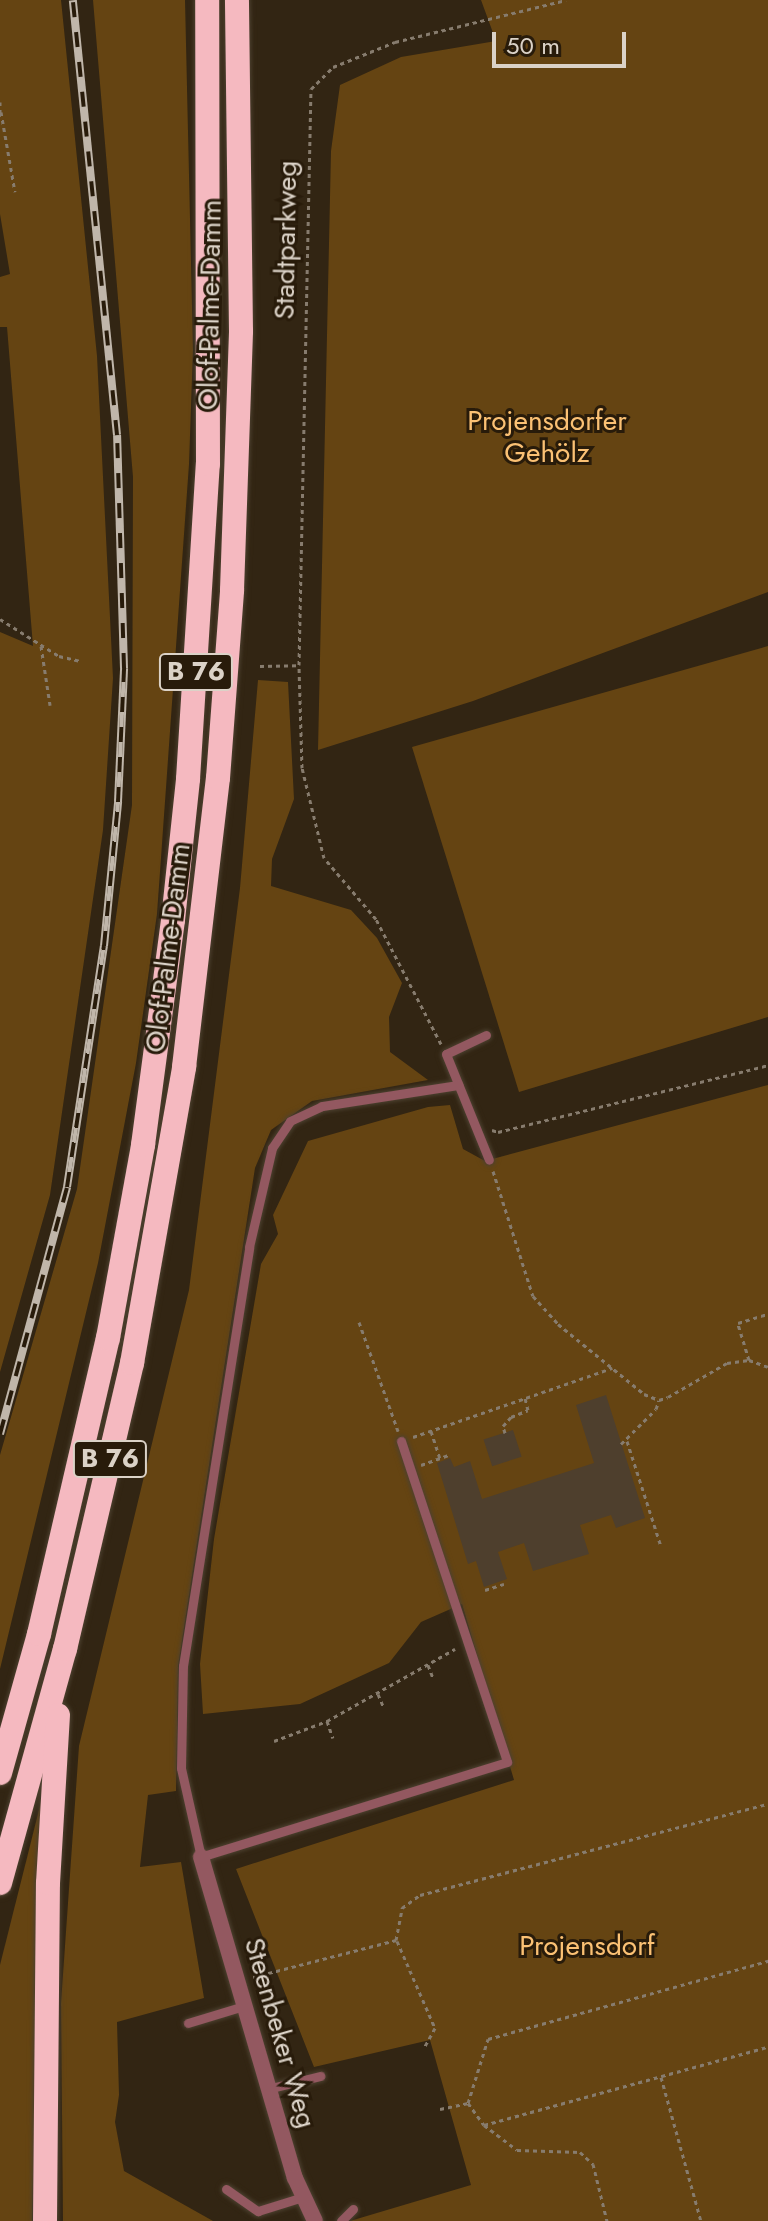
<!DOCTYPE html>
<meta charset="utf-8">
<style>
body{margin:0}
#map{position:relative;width:768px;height:2221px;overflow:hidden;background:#322513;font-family:Jost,sans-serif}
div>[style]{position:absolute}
.green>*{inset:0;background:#654412}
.building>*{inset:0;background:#4e3f2d;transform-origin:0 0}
.path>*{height:3px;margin-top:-1.5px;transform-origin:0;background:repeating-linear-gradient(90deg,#877c6e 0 4px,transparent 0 8px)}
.roads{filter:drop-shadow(0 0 2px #4d4130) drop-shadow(0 0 2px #4d4130)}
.lane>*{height:9px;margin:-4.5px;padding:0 4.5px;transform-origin:4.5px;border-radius:4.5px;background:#935860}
.street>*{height:16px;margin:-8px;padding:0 8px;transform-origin:8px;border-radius:8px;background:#935860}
.highway>*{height:24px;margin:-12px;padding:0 12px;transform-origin:12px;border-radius:12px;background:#f5b9c0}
.rail>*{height:8px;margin-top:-4px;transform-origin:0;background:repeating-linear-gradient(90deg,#281b0a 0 15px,#c0b6aa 0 30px);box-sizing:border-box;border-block:2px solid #c0b6aa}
span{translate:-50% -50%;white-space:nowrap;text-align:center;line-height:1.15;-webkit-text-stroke:6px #281b0a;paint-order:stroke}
.shield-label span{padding:2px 6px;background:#281b0a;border:2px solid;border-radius:6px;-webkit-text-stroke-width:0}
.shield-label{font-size:26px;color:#dbd2c7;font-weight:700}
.street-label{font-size:28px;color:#dbd2c7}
.park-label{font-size:28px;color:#fbc174}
.scale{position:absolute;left:492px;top:32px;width:134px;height:36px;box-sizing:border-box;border:4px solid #dbd2c7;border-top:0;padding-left:10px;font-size:24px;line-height:28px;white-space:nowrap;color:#dbd2c7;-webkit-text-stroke:6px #281b0a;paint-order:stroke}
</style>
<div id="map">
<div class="green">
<div style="clip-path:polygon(0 0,61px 0,97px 356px,113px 678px,103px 830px,50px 1195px,0 1372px,0 632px,33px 646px,7px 327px,0 327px,0 277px,10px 274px,0 214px)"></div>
<div style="clip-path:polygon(93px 0,185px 0,193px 350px,189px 464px,157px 914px,136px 1063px,98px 1263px,0 1669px,0 1455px,77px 1189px,132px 805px,133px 477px)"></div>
<div style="clip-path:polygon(481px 0,768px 0,768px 592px,473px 701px,318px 750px,331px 151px,340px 85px,401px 57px,496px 41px)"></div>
<div style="clip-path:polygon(768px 646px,768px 1017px,519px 1092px,412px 747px)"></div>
<div style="clip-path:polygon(258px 680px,288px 682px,294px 799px,272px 859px,271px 886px,351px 910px,377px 938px,402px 983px,389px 1017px,390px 1052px,428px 1080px,312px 1101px,271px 1130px,255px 1168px,178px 1666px,176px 1791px,148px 1795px,140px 1867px,181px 1862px,204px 1998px,117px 2022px,119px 2095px,115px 2122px,124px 2171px,213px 2221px,63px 2221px,61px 2003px,79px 1746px,189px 1290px,240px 888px)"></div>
<div style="clip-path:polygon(768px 1085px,768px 2221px,350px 2221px,471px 2185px,430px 2040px,314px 2067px,236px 1869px,514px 1780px,462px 1604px,421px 1622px,389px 1663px,300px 1704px,203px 1714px,200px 1664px,214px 1539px,261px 1264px,278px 1234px,273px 1215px,308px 1141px,428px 1107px,450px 1105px,463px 1149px,485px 1161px)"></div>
<div style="clip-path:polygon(41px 1802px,32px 2221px,0 2221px,0 1965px)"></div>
</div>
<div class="building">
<div style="clip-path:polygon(606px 1395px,645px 1518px,616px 1528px,611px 1515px,580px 1525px,589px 1554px,533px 1571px,524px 1543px,498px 1552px,507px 1579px,484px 1587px,476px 1561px,468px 1564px,437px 1463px,450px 1458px,454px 1467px,470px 1461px,482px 1499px,594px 1463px,576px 1405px)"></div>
<div style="left:513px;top:1430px;width:28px;height:31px;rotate:72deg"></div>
</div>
<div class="path">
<div style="left:0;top:102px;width:11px;rotate:90deg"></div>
<div style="left:1px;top:112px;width:81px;rotate:80.1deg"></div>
<div style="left:0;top:619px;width:70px;rotate:32.1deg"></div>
<div style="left:59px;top:656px;width:22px;rotate:13deg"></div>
<div style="left:41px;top:646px;width:60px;rotate:81.3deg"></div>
<div style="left:162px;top:665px;width:12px"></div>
<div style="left:260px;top:666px;width:39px;rotate:-1deg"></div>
<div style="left:441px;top:1044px;width:141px;rotate:-117.5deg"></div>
<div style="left:376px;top:919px;width:80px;rotate:-130.4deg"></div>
<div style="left:324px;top:858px;width:93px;rotate:-103.7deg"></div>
<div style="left:302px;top:768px;width:103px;rotate:-91.7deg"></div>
<div style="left:299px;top:665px;width:576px;rotate:-88.81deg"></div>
<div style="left:311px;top:89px;width:31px;rotate:-45deg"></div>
<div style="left:333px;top:67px;width:67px;rotate:-22deg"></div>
<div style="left:395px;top:42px;width:176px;rotate:-13.8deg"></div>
<div style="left:492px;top:1130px;width:6px;rotate:18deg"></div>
<div style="left:498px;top:1132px;width:278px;rotate:-13.9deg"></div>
<div style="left:493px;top:1171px;width:131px;rotate:72.3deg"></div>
<div style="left:533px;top:1296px;width:38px;rotate:48deg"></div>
<div style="left:558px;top:1324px;width:111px;rotate:39.1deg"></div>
<div style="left:644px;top:1394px;width:16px;rotate:22deg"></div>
<div style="left:659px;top:1400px;width:9px;rotate:-18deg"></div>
<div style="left:668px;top:1397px;width:68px;rotate:-30deg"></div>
<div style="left:727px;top:1363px;width:22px;rotate:-8deg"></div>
<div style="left:749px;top:1360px;width:20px;rotate:20deg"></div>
<div style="left:359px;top:1322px;width:116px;rotate:70.3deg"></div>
<div style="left:749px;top:1360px;width:39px;rotate:-107deg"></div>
<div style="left:738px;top:1323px;width:31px;rotate:-17deg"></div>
<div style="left:431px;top:1431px;width:28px;rotate:72deg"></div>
<div style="left:505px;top:1433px;width:7px;rotate:-106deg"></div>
<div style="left:503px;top:1426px;width:12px;rotate:-48deg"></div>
<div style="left:511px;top:1417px;width:18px;rotate:-22deg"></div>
<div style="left:528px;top:1410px;width:12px;rotate:-104deg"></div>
<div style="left:413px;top:1437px;width:211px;rotate:-19.1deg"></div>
<div style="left:627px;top:1441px;width:110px;rotate:72.1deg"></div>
<div style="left:621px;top:1444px;width:49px;rotate:-45deg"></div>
<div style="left:656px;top:1409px;width:9px;rotate:-72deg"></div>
<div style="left:421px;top:1465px;width:30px;rotate:-20deg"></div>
<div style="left:485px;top:1590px;width:20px;rotate:-18deg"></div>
<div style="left:428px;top:1665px;width:14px;rotate:69deg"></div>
<div style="left:378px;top:1694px;width:13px;rotate:67deg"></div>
<div style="left:327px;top:1721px;width:18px;rotate:71deg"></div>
<div style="left:274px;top:1741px;width:57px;rotate:-20.7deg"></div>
<div style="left:327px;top:1721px;width:147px;rotate:-29.4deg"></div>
<div style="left:397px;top:1941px;width:95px;rotate:66.4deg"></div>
<div style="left:435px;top:2028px;width:23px;rotate:119deg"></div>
<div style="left:253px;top:1977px;width:148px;rotate:-14.5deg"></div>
<div style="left:396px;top:1940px;width:33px;rotate:-79deg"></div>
<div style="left:402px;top:1908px;width:22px;rotate:-36deg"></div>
<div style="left:420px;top:1895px;width:360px;rotate:-14.7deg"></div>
<div style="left:661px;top:2077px;width:149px;rotate:74.5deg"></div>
<div style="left:468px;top:2103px;width:67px;rotate:-72.6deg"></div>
<div style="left:488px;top:2039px;width:291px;rotate:-15.6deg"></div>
<div style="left:440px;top:2109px;width:29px;rotate:-12deg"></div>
<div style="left:468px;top:2103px;width:27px;rotate:54deg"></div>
<div style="left:484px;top:2125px;width:295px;rotate:-15.4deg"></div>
<div style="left:484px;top:2125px;width:41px;rotate:37.1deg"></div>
<div style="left:517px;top:2150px;width:63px;rotate:1.8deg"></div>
<div style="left:580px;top:2152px;width:18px;rotate:43deg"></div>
<div style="left:593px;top:2164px;width:59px;rotate:76.2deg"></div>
</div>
<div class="roads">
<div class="lane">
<div style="left:486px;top:1035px;width:44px;rotate:154.6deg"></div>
<div style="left:446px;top:1054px;width:114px;rotate:67.9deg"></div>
<div style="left:401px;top:1441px;width:338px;rotate:71.7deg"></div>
<div style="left:507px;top:1762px;width:320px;rotate:162.8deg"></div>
<div style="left:201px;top:1857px;width:91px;rotate:-102.7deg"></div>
<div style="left:181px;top:1768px;width:102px;rotate:-88.9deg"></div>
<div style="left:183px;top:1666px;width:424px;rotate:-81deg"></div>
<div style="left:249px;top:1247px;width:102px;rotate:-76.9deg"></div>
<div style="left:272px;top:1148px;width:32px;rotate:-56deg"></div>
<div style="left:290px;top:1121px;width:35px;rotate:-25deg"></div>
<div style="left:322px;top:1106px;width:138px;rotate:-8.8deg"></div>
<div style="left:188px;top:2023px;width:59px;rotate:-16.9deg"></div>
<div style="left:267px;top:2089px;width:55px;rotate:-13.8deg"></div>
<div style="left:226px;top:2189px;width:39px;rotate:35deg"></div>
<div style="left:258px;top:2211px;width:47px;rotate:-17.3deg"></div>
<div style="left:341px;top:2221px;width:17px;rotate:-45deg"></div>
</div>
<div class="street">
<div style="left:201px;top:1857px;width:334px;rotate:73.7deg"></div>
<div style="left:295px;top:2178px;width:47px;rotate:65.1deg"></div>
</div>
<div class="highway">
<div style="left:0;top:1773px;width:144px;rotate:-74.3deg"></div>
<div style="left:39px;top:1634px;width:304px;rotate:-76.9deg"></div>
<div style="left:108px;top:1338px;width:196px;rotate:-79.7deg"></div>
<div style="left:143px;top:1145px;width:227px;rotate:-82.4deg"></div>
<div style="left:173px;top:920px;width:142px;rotate:-83.9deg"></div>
<div style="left:188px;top:779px;width:316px;rotate:-86.4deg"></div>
<div style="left:208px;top:464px;width:464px;rotate:-90.1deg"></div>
<div style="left:0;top:1883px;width:243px;rotate:-74.5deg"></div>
<div style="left:65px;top:1649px;width:294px;rotate:-76.8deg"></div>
<div style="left:132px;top:1363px;width:301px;rotate:-80deg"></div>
<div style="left:184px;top:1067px;width:291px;rotate:-83.3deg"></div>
<div style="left:218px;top:778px;width:189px;rotate:-85.7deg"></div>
<div style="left:232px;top:590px;width:259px;rotate:-88deg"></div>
<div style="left:241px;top:331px;width:331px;rotate:-90.7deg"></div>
<div style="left:45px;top:2221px;width:338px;rotate:-89.5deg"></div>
<div style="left:48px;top:1883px;width:168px;rotate:-86.6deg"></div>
</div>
</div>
<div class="rail">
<div style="left:0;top:1434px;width:256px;rotate:-74.8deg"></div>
<div style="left:67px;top:1187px;width:244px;rotate:-81.3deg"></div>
<div style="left:104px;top:946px;width:145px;rotate:-84.4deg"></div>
<div style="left:118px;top:802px;width:134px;rotate:-87.4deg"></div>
<div style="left:124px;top:668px;width:233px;rotate:-91.7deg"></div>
<div style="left:117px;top:435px;width:437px;rotate:-95.8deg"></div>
</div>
<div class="shield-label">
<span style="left:196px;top:672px">B 76</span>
<span style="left:110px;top:1459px">B 76</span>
</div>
<div class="street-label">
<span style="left:286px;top:240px;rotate:-89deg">Stadtparkweg</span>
<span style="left:210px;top:305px;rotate:-89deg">Olof-Palme-Damm</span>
<span style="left:168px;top:948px;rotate:-83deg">Olof-Palme-Damm</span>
<span style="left:280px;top:2033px;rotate:74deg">Steenbeker Weg</span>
</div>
<div class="park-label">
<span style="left:547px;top:437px">Projensdorfer<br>Gehölz</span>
<span style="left:587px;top:1946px">Projensdorf</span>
</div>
<div class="scale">50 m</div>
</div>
